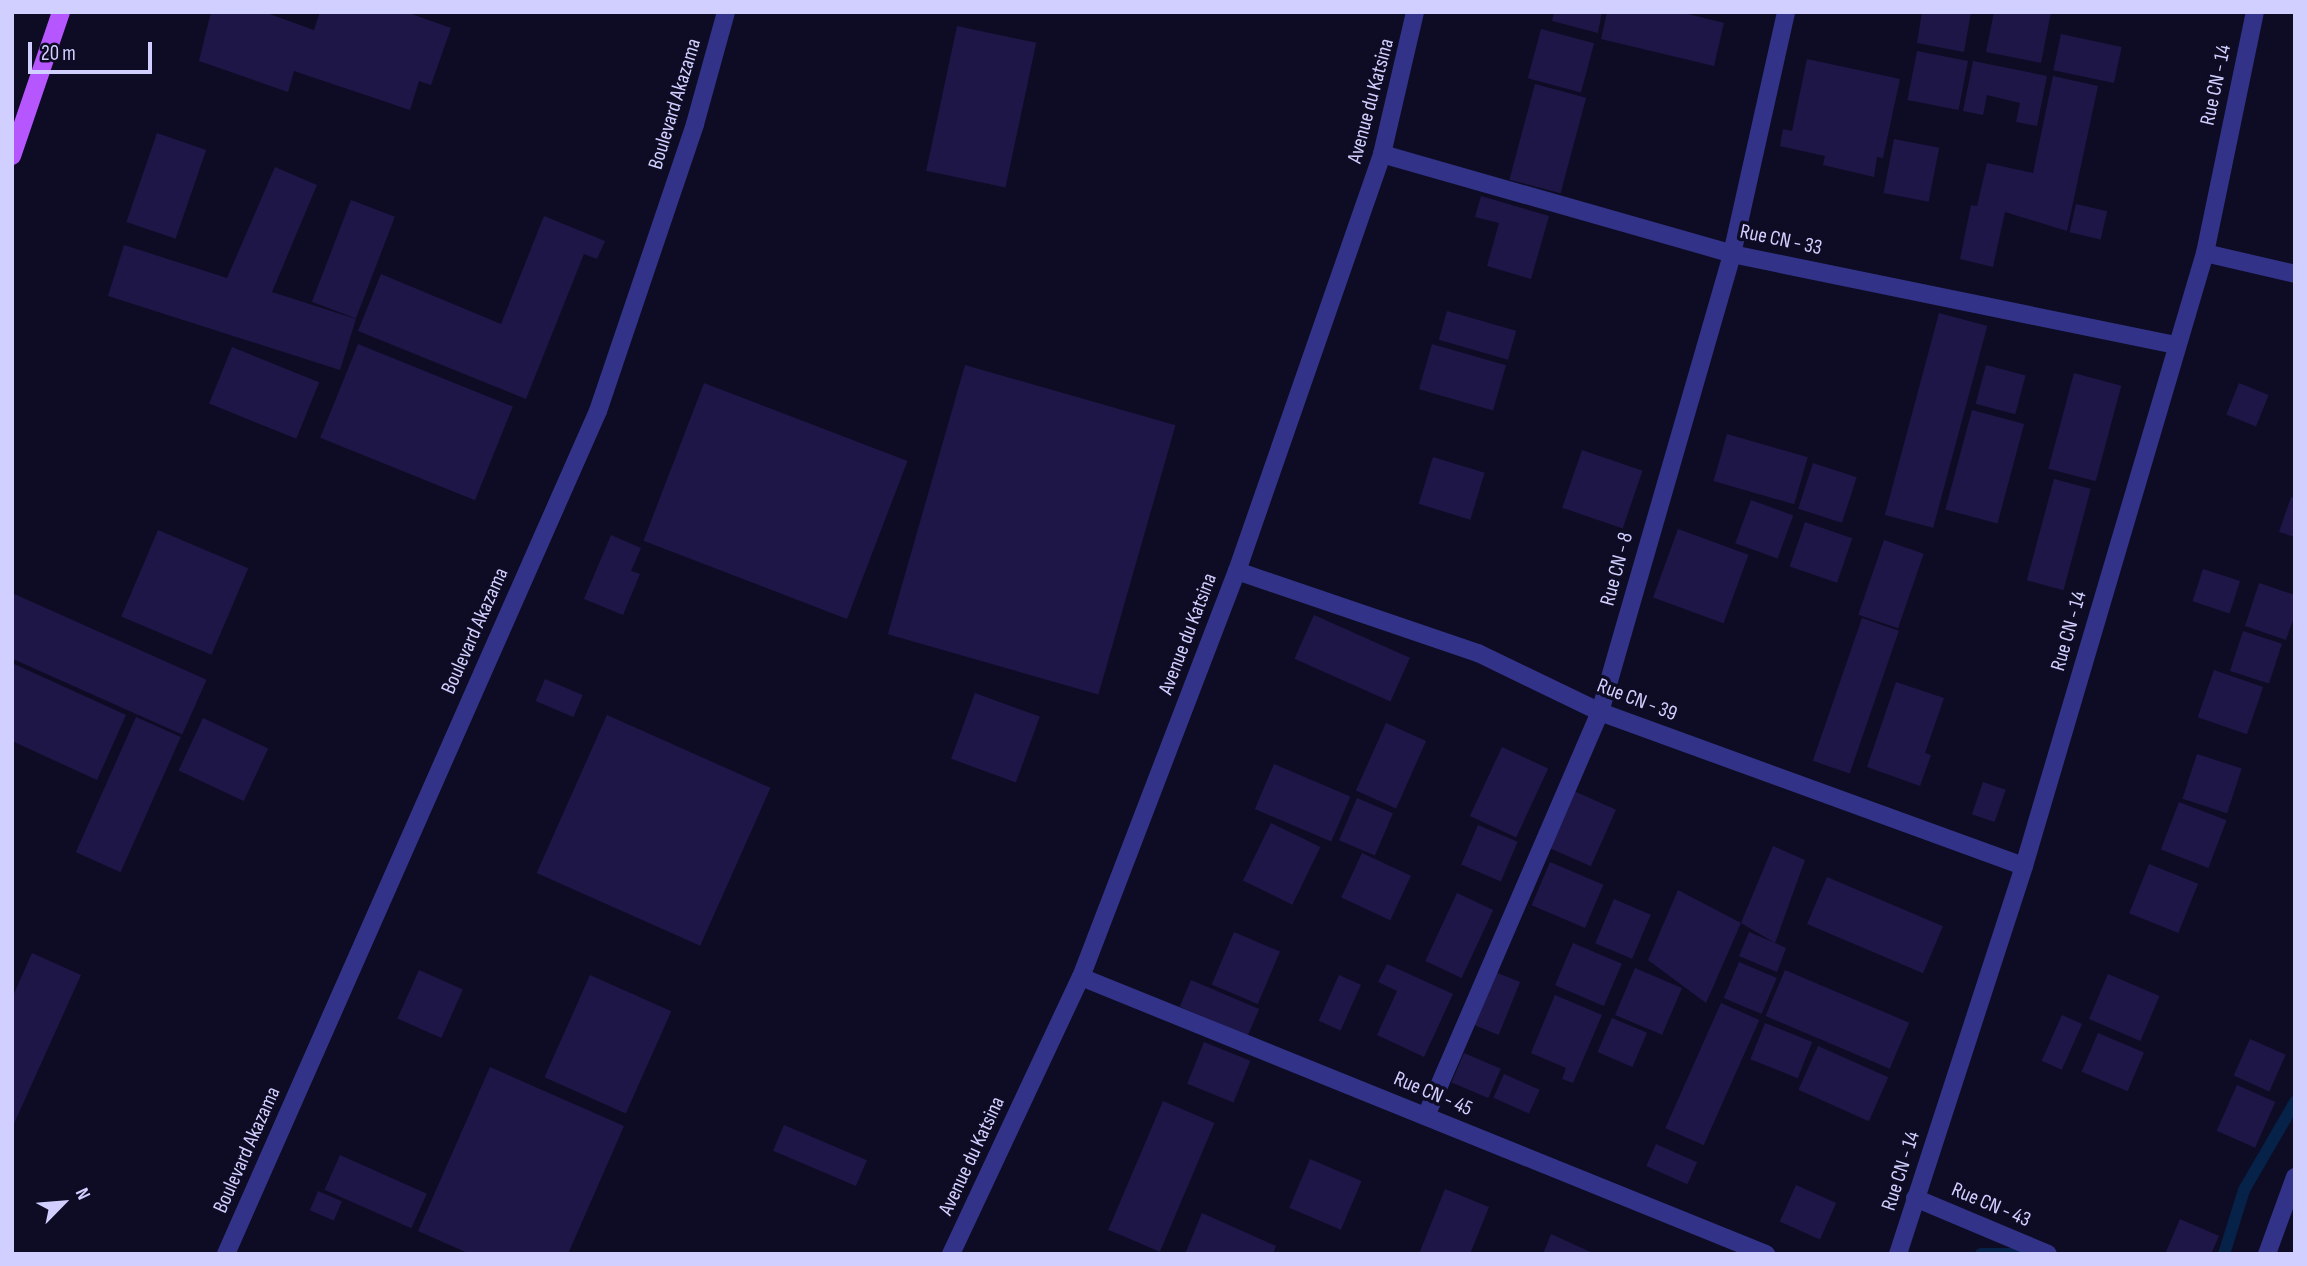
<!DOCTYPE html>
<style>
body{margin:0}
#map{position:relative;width:2307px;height:1266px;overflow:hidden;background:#0e0c24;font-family:"Sofia Sans Condensed",sans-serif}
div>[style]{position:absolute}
.stream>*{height:12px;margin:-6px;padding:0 6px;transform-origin:6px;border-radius:6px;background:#062248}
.building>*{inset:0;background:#1d1647;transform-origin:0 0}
.minor>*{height:18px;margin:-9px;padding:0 9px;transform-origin:9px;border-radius:9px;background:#323388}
.major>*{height:18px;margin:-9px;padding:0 9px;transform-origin:9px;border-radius:9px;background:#b656ff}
span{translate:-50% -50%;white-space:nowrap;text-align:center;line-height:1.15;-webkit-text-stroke:7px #0e0c24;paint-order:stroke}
.street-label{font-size:21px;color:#d1cfff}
.frame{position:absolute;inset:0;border:14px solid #d1cfff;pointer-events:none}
.north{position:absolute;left:28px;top:1168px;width:70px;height:70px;-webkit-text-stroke:5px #0e0c24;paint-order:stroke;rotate:65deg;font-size:19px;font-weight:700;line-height:28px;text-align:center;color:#d1cfff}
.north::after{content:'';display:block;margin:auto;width:24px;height:32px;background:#d1cfff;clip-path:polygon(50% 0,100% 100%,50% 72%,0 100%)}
.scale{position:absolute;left:28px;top:42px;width:124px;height:32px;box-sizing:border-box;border:4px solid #d1cfff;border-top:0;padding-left:9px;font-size:21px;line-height:24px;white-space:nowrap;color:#d1cfff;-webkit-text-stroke:5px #0e0c24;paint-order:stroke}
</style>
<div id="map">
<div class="stream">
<div style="left:1981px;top:1254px;width:41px"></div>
<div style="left:2224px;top:1254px;width:67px;rotate:-72.6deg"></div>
<div style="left:2244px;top:1190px;width:102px;rotate:-59.9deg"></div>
</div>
<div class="building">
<div style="clip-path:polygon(211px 12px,264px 12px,314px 30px,320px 12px,406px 12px,451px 28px,431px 85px,419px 81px,410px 110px,294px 71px,288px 92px,199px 61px)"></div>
<div style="clip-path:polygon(1554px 12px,1602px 12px,1598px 33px,1552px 21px)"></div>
<div style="clip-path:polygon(1607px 12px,1680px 12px,1724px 23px,1714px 66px,1601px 39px)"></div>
<div style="clip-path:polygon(1922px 12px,1971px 12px,1964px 52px,1917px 43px)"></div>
<div style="clip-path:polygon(1994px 12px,2051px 12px,2041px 63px,1986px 52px)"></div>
<div style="left:957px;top:26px;width:81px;height:148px;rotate:12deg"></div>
<div style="left:1541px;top:29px;width:55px;height:51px;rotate:15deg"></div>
<div style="left:2061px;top:34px;width:62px;height:37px;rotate:12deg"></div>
<div style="left:1917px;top:51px;width:52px;height:50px;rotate:11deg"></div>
<div style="clip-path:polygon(1807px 59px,1900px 79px,1883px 158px,1877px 157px,1874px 177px,1823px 165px,1825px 156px,1780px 146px,1783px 129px,1792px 131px)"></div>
<div style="clip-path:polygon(1973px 61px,2047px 76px,2037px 126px,2016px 122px,2020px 103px,1987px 95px,1983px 115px,1963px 111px)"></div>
<div style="clip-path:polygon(2053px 76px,2098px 86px,2067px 231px,2005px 212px,1993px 267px,1960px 259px,1971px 205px,1977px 206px,1987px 163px,2033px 173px)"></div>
<div style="left:1535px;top:84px;width:53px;height:99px;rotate:15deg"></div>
<div style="left:157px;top:133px;width:52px;height:94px;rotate:19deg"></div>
<div style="left:1894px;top:139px;width:46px;height:55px;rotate:11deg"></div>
<div style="clip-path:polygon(275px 167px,317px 185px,272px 292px,356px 319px,340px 370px,108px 296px,124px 245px,227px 278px)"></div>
<div style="clip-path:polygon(1481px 196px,1549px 216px,1531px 279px,1487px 266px,1499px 223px,1475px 217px)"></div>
<div style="left:351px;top:200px;width:47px;height:109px;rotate:21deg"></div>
<div style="left:2076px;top:204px;width:32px;height:29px;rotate:13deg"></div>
<div style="clip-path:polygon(544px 216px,605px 241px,597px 259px,584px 254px,526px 399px,358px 331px,381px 274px,501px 324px)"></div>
<div style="left:1447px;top:311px;width:72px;height:30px;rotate:16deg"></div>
<div style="left:1939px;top:313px;width:50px;height:209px;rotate:15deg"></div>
<div style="left:358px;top:344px;width:167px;height:101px;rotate:22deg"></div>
<div style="left:1432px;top:344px;width:77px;height:47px;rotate:16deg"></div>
<div style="left:232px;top:347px;width:94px;height:61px;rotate:22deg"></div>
<div style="left:965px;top:365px;width:219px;height:280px;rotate:16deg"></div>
<div style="left:1986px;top:365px;width:41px;height:40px;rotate:15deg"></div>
<div style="left:2074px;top:373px;width:49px;height:99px;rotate:15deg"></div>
<div style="left:704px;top:383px;width:218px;height:169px;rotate:21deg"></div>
<div style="left:2239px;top:383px;width:32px;height:34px;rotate:22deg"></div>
<div style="left:1972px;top:410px;width:54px;height:103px;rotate:15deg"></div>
<div style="left:1727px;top:434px;width:84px;height:49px;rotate:16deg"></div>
<div style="left:1582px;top:450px;width:64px;height:61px;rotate:19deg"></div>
<div style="left:1433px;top:457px;width:54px;height:49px;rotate:17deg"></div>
<div style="left:1813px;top:463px;width:46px;height:48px;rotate:18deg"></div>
<div style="left:2054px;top:479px;width:38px;height:105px;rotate:15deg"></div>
<div style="clip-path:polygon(2291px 497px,2295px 498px,2295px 537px,2279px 532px)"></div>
<div style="left:1751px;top:500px;width:45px;height:46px;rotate:20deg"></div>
<div style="left:1805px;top:522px;width:50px;height:47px;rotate:19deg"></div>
<div style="left:1678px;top:529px;width:75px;height:73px;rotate:20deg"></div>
<div style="left:158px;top:530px;width:98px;height:94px;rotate:23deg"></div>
<div style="clip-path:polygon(611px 535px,641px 548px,631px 571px,640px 574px,623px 615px,584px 599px)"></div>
<div style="left:1884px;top:540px;width:42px;height:79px;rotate:19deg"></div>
<div style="left:2203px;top:569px;width:39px;height:34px;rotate:18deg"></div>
<div style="clip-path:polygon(2259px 583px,2295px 595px,2295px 614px,2286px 640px,2245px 626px)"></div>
<div style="left:12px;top:593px;width:213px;height:60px;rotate:24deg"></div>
<div style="left:1314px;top:615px;width:105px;height:48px;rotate:24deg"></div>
<div style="left:1862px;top:618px;width:39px;height:151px;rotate:19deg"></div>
<div style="left:2243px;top:631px;width:41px;height:42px;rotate:18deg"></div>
<div style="clip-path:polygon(12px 663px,126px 715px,97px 780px,12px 741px)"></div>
<div style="left:2214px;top:670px;width:52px;height:50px;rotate:19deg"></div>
<div style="left:545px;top:679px;width:41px;height:24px;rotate:23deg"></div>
<div style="clip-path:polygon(1896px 682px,1944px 698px,1925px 753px,1931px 755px,1920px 786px,1867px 767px)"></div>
<div style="left:975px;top:693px;width:69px;height:70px;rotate:20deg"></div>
<div style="left:607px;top:715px;width:179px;height:173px;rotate:24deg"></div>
<div style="left:136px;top:717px;width:49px;height:148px;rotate:24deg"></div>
<div style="left:203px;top:718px;width:72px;height:58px;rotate:25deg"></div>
<div style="left:1386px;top:723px;width:44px;height:74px;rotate:24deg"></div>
<div style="left:1502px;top:747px;width:51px;height:76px;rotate:25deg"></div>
<div style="left:2197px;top:754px;width:47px;height:47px;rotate:18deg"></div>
<div style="left:1274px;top:764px;width:83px;height:49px;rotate:23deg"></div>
<div style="left:1983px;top:782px;width:24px;height:34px;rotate:19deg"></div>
<div style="left:1574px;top:791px;width:46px;height:62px;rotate:24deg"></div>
<div style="left:1357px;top:798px;width:39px;height:46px;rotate:23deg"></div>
<div style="left:2179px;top:802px;width:51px;height:51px;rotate:21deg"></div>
<div style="left:1271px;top:823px;width:55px;height:64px;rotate:26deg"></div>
<div style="left:1478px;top:825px;width:43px;height:43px;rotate:23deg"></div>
<div style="clip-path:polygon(1773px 846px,1805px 860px,1775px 943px,1786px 948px,1777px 972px,1739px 956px,1749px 932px,1775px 943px,1741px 923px)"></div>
<div style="left:1362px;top:853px;width:54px;height:49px;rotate:25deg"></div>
<div style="left:1550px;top:862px;width:58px;height:47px;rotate:23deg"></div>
<div style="left:2149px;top:864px;width:53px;height:53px;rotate:22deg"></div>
<div style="left:1827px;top:877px;width:126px;height:51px;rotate:23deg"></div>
<div style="clip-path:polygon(1678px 890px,1741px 923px,1706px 1003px,1648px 960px)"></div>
<div style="left:1457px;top:893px;width:40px;height:75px;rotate:25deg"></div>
<div style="left:1614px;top:899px;width:40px;height:48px;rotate:23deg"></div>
<div style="left:1234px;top:932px;width:50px;height:57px;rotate:23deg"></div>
<div style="left:1573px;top:943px;width:53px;height:46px;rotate:23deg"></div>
<div style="clip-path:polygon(32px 953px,81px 975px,12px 1128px,12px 998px)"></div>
<div style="left:1739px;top:962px;width:41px;height:39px;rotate:23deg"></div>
<div style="clip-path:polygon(1387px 964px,1453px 994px,1424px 1057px,1377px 1035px,1397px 991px,1378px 982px)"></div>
<div style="left:1635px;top:968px;width:51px;height:51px;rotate:23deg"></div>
<div style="left:419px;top:970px;width:48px;height:53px;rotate:24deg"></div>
<div style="left:1785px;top:970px;width:135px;height:50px;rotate:23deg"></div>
<div style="left:1495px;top:972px;width:27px;height:57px;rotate:22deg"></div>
<div style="left:2108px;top:974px;width:56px;height:49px;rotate:23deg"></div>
<div style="left:590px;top:975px;width:89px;height:112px;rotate:24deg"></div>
<div style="left:1339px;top:975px;width:24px;height:50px;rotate:24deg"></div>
<div style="left:1191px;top:980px;width:74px;height:29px;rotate:23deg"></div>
<div style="clip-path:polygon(1555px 995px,1602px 1015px,1573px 1083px,1562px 1079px,1566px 1068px,1531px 1053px)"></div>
<div style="left:1721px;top:1003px;width:42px;height:137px;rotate:24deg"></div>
<div style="left:2062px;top:1015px;width:22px;height:50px;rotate:24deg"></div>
<div style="left:1612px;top:1018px;width:38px;height:37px;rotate:23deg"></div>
<div style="left:1765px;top:1023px;width:51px;height:39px;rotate:22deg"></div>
<div style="left:2098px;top:1033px;width:50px;height:42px;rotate:23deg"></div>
<div style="left:2250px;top:1039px;width:39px;height:40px;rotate:24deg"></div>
<div style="left:1204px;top:1042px;width:50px;height:45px;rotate:22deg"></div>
<div style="left:1818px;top:1046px;width:77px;height:48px;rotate:24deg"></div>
<div style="left:1464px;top:1053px;width:40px;height:32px;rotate:23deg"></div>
<div style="clip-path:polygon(490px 1067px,624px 1126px,568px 1254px,470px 1254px,418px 1231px)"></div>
<div style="left:1504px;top:1074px;width:39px;height:26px;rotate:24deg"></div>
<div style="left:2237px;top:1085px;width:42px;height:50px;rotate:24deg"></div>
<div style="left:1163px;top:1101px;width:56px;height:140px;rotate:23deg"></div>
<div style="left:784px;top:1125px;width:90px;height:28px;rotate:23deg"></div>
<div style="left:1656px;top:1144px;width:45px;height:24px;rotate:24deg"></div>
<div style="left:340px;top:1155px;width:95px;height:38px;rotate:24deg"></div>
<div style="left:1310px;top:1159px;width:56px;height:53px;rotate:23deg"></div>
<div style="left:1796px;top:1185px;width:44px;height:40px;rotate:24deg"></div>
<div style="clip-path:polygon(1445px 1189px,1489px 1207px,1470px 1254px,1419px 1254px)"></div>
<div style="left:318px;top:1191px;width:26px;height:21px;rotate:23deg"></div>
<div style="clip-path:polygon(1202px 1213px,1276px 1246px,1273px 1254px,1185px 1254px)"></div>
<div style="clip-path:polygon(2180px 1219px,2219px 1236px,2211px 1254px,2165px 1254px)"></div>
<div style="clip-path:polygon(1551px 1234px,1595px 1254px,1543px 1254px)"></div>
</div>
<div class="minor">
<div style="left:1382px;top:154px;width:364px;rotate:15.9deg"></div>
<div style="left:1732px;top:254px;width:454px;rotate:11.6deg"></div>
<div style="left:2205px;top:253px;width:92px;rotate:13.1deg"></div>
<div style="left:1237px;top:571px;width:255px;rotate:18.8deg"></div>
<div style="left:1478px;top:653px;width:136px;rotate:25.8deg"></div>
<div style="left:1600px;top:712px;width:451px;rotate:20deg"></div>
<div style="left:1081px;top:977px;width:739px;rotate:22.02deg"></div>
<div style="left:1426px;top:1116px;width:440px;rotate:-66.7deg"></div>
<div style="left:1600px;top:712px;width:477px;rotate:-73.9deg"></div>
<div style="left:1732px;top:254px;width:248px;rotate:-77.4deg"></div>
<div style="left:1915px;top:1198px;width:144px;rotate:22.8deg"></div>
<div style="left:226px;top:1254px;width:921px;rotate:-66.19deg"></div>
<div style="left:598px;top:411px;width:303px;rotate:-71.3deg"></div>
<div style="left:695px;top:124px;width:116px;rotate:-74.5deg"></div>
<div style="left:951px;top:1254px;width:306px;rotate:-64.9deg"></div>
<div style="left:1081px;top:977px;width:435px;rotate:-69deg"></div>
<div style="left:1237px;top:571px;width:441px;rotate:-70.8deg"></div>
<div style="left:1382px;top:154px;width:146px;rotate:-76.9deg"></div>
<div style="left:1898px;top:1254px;width:408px;rotate:-72deg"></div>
<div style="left:2024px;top:866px;width:639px;rotate:-73.55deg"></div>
<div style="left:2205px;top:253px;width:246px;rotate:-78.3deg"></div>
<div style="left:2267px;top:1254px;width:82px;rotate:-70deg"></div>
</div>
<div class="major">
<div style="left:12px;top:156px;width:152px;rotate:-71.2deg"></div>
</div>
<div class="street-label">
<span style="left:2216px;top:85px;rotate:-78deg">Rue CN - 14</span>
<span style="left:1371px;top:101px;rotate:-75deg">Avenue du Katsina</span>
<span style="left:675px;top:104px;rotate:-73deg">Boulevard Akazama</span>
<span style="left:1781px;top:240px;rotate:12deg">Rue CN - 33</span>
<span style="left:1617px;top:569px;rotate:-75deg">Rue CN - 8</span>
<span style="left:475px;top:631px;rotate:-66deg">Boulevard Akazama</span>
<span style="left:2069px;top:631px;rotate:-74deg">Rue CN - 14</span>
<span style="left:1188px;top:634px;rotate:-69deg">Avenue du Katsina</span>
<span style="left:1637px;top:700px;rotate:21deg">Rue CN - 39</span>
<span style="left:1433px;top:1094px;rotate:23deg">Rue CN - 45</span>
<span style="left:247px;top:1150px;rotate:-66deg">Boulevard Akazama</span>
<span style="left:972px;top:1156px;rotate:-65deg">Avenue du Katsina</span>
<span style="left:1901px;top:1171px;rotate:-72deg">Rue CN - 14</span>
<span style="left:1991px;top:1205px;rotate:23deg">Rue CN - 43</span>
</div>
<div class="frame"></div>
<div class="north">N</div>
<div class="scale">20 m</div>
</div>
